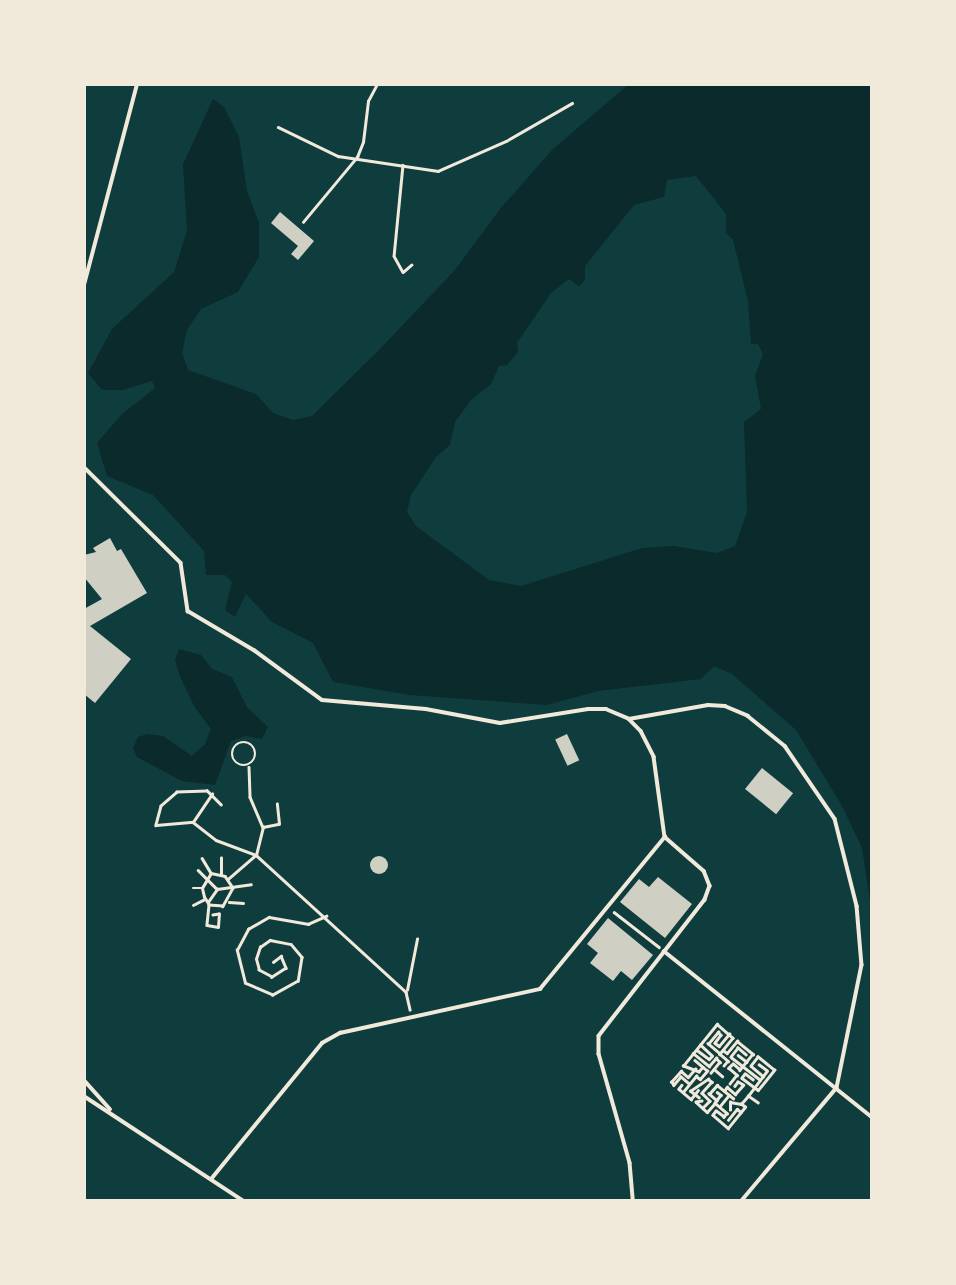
<!DOCTYPE html>
<style>
body{margin:0}
#map{position:relative;width:956px;height:1285px;overflow:hidden;background:#0f3d3e;font-family:Manrope,sans-serif}
div>[style]{position:absolute}
.water>*{inset:0;background:#0a2a2b}
.building>*{inset:0;background:#cfcfc3;transform-origin:0 0}
.round{border-radius:50%}
.path>*{height:2.5px;margin:-1.25px;padding:0 1.25px;transform-origin:1.25px;border-radius:1.25px;background:#f1e9da}
.path>.ring{margin:-1.25px;padding:0;box-sizing:content-box;background:none;border:2.5px solid #f1e9da;border-radius:50%}
.service>*{height:3.5px;margin:-1.75px;padding:0 1.75px;transform-origin:1.75px;border-radius:1.75px;background:#f1e9da}
span{translate:-50% -50%;white-space:nowrap;text-align:center;line-height:1.15;-webkit-text-stroke:7px #f1e9da;paint-order:stroke}
.frame{position:absolute;inset:0;border:86px solid #f1e9da;pointer-events:none}
</style>
<div id="map">
<div class="water">
<div style="clip-path:polygon(evenodd,629px 84px,872px 84px,872px 915px,862px 848px,842px 806px,796px 730px,732px 674px,714px 666px,701px 679px,598px 691px,547px 705px,410px 695px,333px 682px,313px 643px,272px 622px,246px 594px,235px 617px,225px 610px,232px 582px,225px 575px,206px 575px,204px 551px,153px 495px,107px 476px,97px 443px,122px 414px,155px 388px,152px 381px,123px 390px,102px 390px,88px 373px,112px 329px,174px 272px,187px 231px,183px 164px,213px 99px,224px 107px,239px 137px,247px 191px,259px 223px,259px 257px,238px 292px,201px 309px,187px 330px,182px 353px,188px 370px,256px 394px,273px 413px,293px 420px,312px 416px,379px 350px,455px 270px,500px 209px,552px 150px,629px 84px,696px 176px,726px 214px,726px 233px,733px 240px,748px 301px,751px 344px,758px 344px,763px 354px,755px 376px,761px 409px,744px 422px,747px 512px,735px 546px,717px 553px,674px 546px,642px 548px,521px 586px,489px 580px,416px 526px,407px 512px,411px 495px,436px 457px,450px 445px,455px 422px,471px 400px,491px 384px,499px 366px,507px 365px,518px 352px,517px 343px,551px 293px,569px 279px,579px 286px,585px 280px,585px 266px,634px 205px,664px 197px,667px 180px,696px 176px)"></div>
<div style="clip-path:polygon(179px 649px,201px 655px,212px 669px,232px 677px,247px 707px,268px 727px,262px 739px,246px 736px,231px 741px,215px 785px,182px 781px,137px 757px,133px 748px,138px 737px,147px 734px,163px 736px,192px 756px,205px 744px,211px 729px,194px 706px,179px 674px,175px 660px)"></div>
</div>
<div class="building">
<div style="clip-path:polygon(280px 212px,314px 241px,298px 260px,291px 254px,298px 246px,271px 223px)"></div>
<div style="clip-path:polygon(110px 538px,117px 551px,121px 549px,147px 593px,90px 626px,131px 659px,95px 703px,84px 694px,84px 609px,102px 599px,84px 577px,84px 555px,96px 552px,93px 548px)"></div>
<div style="left:567px;top:734px;width:29px;height:13px;rotate:65deg"></div>
<div style="left:762px;top:768px;width:40px;height:27px;rotate:39deg"></div>
<div class="round" style="left:370px;top:856px;width:18px;height:18px"></div>
<div style="clip-path:polygon(658px 877px,692px 904px,665px 938px,620px 902px,639px 879px,649px 887px)"></div>
<div style="clip-path:polygon(608px 918px,653px 955px,632px 980px,621px 971px,613px 981px,590px 963px,598px 953px,587px 944px)"></div>
</div>
<div class="path">
<div style="left:278px;top:127px;width:67px;rotate:25.8deg"></div>
<div style="left:338px;top:156px;width:101px;rotate:8.5deg"></div>
<div style="left:438px;top:171px;width:74px;rotate:-23.8deg"></div>
<div style="left:506px;top:141px;width:76px;rotate:-29.9deg"></div>
<div style="left:403px;top:165px;width:91px;rotate:95.6deg"></div>
<div style="left:394px;top:256px;width:18px;rotate:61deg"></div>
<div style="left:403px;top:272px;width:11px;rotate:-41deg"></div>
<div style="left:303px;top:222px;width:85px;rotate:-50.3deg"></div>
<div style="left:357px;top:157px;width:16px;rotate:-68deg"></div>
<div style="left:363px;top:142px;width:41px;rotate:-83deg"></div>
<div style="left:368px;top:101px;width:19px;rotate:-62deg"></div>
<div class="ring" style="left:232px;top:742px;width:21.5px;height:21.5px"></div>
<div style="left:249px;top:767px;width:30px;rotate:88deg"></div>
<div style="left:250px;top:797px;width:33px;rotate:67deg"></div>
<div style="left:221px;top:805px;width:20px;rotate:-135deg"></div>
<div style="left:207px;top:791px;width:30px;rotate:178deg"></div>
<div style="left:177px;top:792px;width:21px;rotate:139deg"></div>
<div style="left:161px;top:806px;width:20px;rotate:105deg"></div>
<div style="left:156px;top:825px;width:37px;rotate:-5deg"></div>
<div style="left:193px;top:822px;width:29px;rotate:38deg"></div>
<div style="left:216px;top:840px;width:43px;rotate:20.6deg"></div>
<div style="left:256px;top:855px;width:203px;rotate:42.4deg"></div>
<div style="left:406px;top:992px;width:18px;rotate:77deg"></div>
<div style="left:193px;top:822px;width:34px;rotate:-56deg"></div>
<div style="left:202px;top:858px;width:17px;rotate:59deg"></div>
<div style="left:211px;top:873px;width:14px;rotate:12deg"></div>
<div style="left:225px;top:876px;width:14px;rotate:56deg"></div>
<div style="left:233px;top:888px;width:21px;rotate:119deg"></div>
<div style="left:223px;top:906px;width:14px;rotate:-176deg"></div>
<div style="left:209px;top:905px;width:9px;rotate:-122deg"></div>
<div style="left:204px;top:897px;width:9px;rotate:-103deg"></div>
<div style="left:202px;top:888px;width:17px;rotate:-59deg"></div>
<div style="left:198px;top:870px;width:27px;rotate:45deg"></div>
<div style="left:217px;top:889px;width:34px;rotate:-8deg"></div>
<div style="left:221px;top:874px;width:16px;rotate:-90deg"></div>
<div style="left:228px;top:879px;width:37px;rotate:-41deg"></div>
<div style="left:256px;top:855px;width:29px;rotate:-76deg"></div>
<div style="left:263px;top:827px;width:16px;rotate:-11deg"></div>
<div style="left:279px;top:824px;width:20px;rotate:-96deg"></div>
<div style="left:193px;top:888px;width:9px"></div>
<div style="left:208px;top:902px;width:16px;rotate:-55deg"></div>
<div style="left:229px;top:902px;width:14px;rotate:4deg"></div>
<div style="left:193px;top:905px;width:13px;rotate:-27deg"></div>
<div style="left:209px;top:905px;width:20px;rotate:96deg"></div>
<div style="left:207px;top:925px;width:11px;rotate:10deg"></div>
<div style="left:218px;top:927px;width:13px;rotate:-86deg"></div>
<div style="left:219px;top:914px;width:6px;rotate:171deg"></div>
<div style="left:614px;top:912px;width:57px;rotate:37.9deg"></div>
<div style="left:273px;top:962px;width:10px;rotate:-37deg"></div>
<div style="left:281px;top:956px;width:13px;rotate:67deg"></div>
<div style="left:286px;top:968px;width:17px;rotate:147deg"></div>
<div style="left:272px;top:977px;width:15px;rotate:-152deg"></div>
<div style="left:259px;top:970px;width:11px;rotate:-105deg"></div>
<div style="left:256px;top:959px;width:13px;rotate:-72deg"></div>
<div style="left:260px;top:947px;width:12px;rotate:-35deg"></div>
<div style="left:270px;top:940px;width:21px;rotate:11deg"></div>
<div style="left:291px;top:944px;width:17px;rotate:50deg"></div>
<div style="left:302px;top:957px;width:24px;rotate:99deg"></div>
<div style="left:298px;top:981px;width:29px;rotate:151deg"></div>
<div style="left:273px;top:995px;width:30px;rotate:-157deg"></div>
<div style="left:245px;top:983px;width:34px;rotate:-104deg"></div>
<div style="left:237px;top:950px;width:24px;rotate:-62deg"></div>
<div style="left:248px;top:929px;width:24px;rotate:-30deg"></div>
<div style="left:269px;top:917px;width:40px;rotate:10deg"></div>
<div style="left:308px;top:924px;width:20px;rotate:-24deg"></div>
<div style="left:407px;top:990px;width:52px;rotate:-78.9deg"></div>
<div style="left:697px;top:1050px;width:15px;rotate:37deg"></div>
<div style="left:709px;top:1059px;width:4px;rotate:-45deg"></div>
<div style="left:712px;top:1056px;width:16px;rotate:-137deg"></div>
<div style="left:723px;top:1050px;width:5px;rotate:37deg"></div>
<div style="left:727px;top:1053px;width:16px;rotate:-50deg"></div>
<div style="left:737px;top:1041px;width:21px;rotate:39deg"></div>
<div style="left:753px;top:1054px;width:21px;rotate:129deg"></div>
<div style="left:740px;top:1070px;width:9px;rotate:-139deg"></div>
<div style="left:733px;top:1064px;width:6px;rotate:135deg"></div>
<div style="left:729px;top:1068px;width:11px;rotate:41deg"></div>
<div style="left:737px;top:1075px;width:11px;rotate:128deg"></div>
<div style="left:693px;top:1053px;width:21px;rotate:39deg"></div>
<div style="left:709px;top:1066px;width:11px;rotate:-49deg"></div>
<div style="left:716px;top:1058px;width:6px;rotate:45deg"></div>
<div style="left:720px;top:1062px;width:14px;rotate:129deg"></div>
<div style="left:720px;top:1054px;width:16px;rotate:-140deg"></div>
<div style="left:708px;top:1044px;width:16px;rotate:-50deg"></div>
<div style="left:718px;top:1032px;width:4px;rotate:45deg"></div>
<div style="left:721px;top:1035px;width:10px;rotate:127deg"></div>
<div style="left:715px;top:1043px;width:5px;rotate:37deg"></div>
<div style="left:719px;top:1046px;width:16px;rotate:-50deg"></div>
<div style="left:738px;top:1055px;width:11px;rotate:38deg"></div>
<div style="left:746px;top:1055px;width:11px;rotate:-139deg"></div>
<div style="left:738px;top:1048px;width:11px;rotate:128deg"></div>
<div style="left:731px;top:1057px;width:37px;rotate:38deg"></div>
<div style="left:703px;top:1067px;width:6px;rotate:129deg"></div>
<div style="left:699px;top:1072px;width:17px;rotate:-159deg"></div>
<div style="left:683px;top:1066px;width:54px;rotate:-51deg"></div>
<div style="left:717px;top:1024px;width:21px;rotate:41deg"></div>
<div style="left:733px;top:1038px;width:21px;rotate:129deg"></div>
<div style="left:720px;top:1054px;width:11px;rotate:41deg"></div>
<div style="left:728px;top:1061px;width:6px;rotate:129deg"></div>
<div style="left:714px;top:1069px;width:11px;rotate:41deg"></div>
<div style="left:753px;top:1080px;width:10px;rotate:-143deg"></div>
<div style="left:745px;top:1074px;width:5px;rotate:127deg"></div>
<div style="left:742px;top:1078px;width:20px;rotate:37deg"></div>
<div style="left:758px;top:1090px;width:26px;rotate:-51deg"></div>
<div style="left:774px;top:1070px;width:21px;rotate:-141deg"></div>
<div style="left:758px;top:1057px;width:11px;rotate:128deg"></div>
<div style="left:751px;top:1066px;width:16px;rotate:40deg"></div>
<div style="left:689px;top:1084px;width:11px;rotate:-139deg"></div>
<div style="left:681px;top:1077px;width:11px;rotate:131deg"></div>
<div style="left:674px;top:1085px;width:4px;rotate:-135deg"></div>
<div style="left:671px;top:1082px;width:15px;rotate:-48deg"></div>
<div style="left:681px;top:1071px;width:9px;rotate:41deg"></div>
<div style="left:688px;top:1077px;width:11px;rotate:-49deg"></div>
<div style="left:682px;top:1085px;width:5px;rotate:127deg"></div>
<div style="left:679px;top:1089px;width:16px;rotate:40deg"></div>
<div style="left:691px;top:1099px;width:11px;rotate:-52deg"></div>
<div style="left:724px;top:1091px;width:5px;rotate:-53deg"></div>
<div style="left:727px;top:1087px;width:11px;rotate:41deg"></div>
<div style="left:735px;top:1094px;width:12px;rotate:-48deg"></div>
<div style="left:743px;top:1085px;width:6px;rotate:-149deg"></div>
<div style="left:738px;top:1082px;width:5px;rotate:127deg"></div>
<div style="left:683px;top:1092px;width:21px;rotate:-51deg"></div>
<div style="left:696px;top:1076px;width:5px;rotate:37deg"></div>
<div style="left:700px;top:1079px;width:11px;rotate:-49deg"></div>
<div style="left:707px;top:1071px;width:16px;rotate:-140deg"></div>
<div style="left:717px;top:1092px;width:5px;rotate:37deg"></div>
<div style="left:721px;top:1095px;width:10px;rotate:127deg"></div>
<div style="left:715px;top:1103px;width:16px;rotate:40deg"></div>
<div style="left:727px;top:1113px;width:5px;rotate:127deg"></div>
<div style="left:724px;top:1117px;width:10px;rotate:-143deg"></div>
<div style="left:716px;top:1111px;width:5px;rotate:127deg"></div>
<div style="left:713px;top:1115px;width:20px;rotate:41deg"></div>
<div style="left:728px;top:1128px;width:27px;rotate:-51deg"></div>
<div style="left:745px;top:1107px;width:5px;rotate:-143deg"></div>
<div style="left:741px;top:1104px;width:11px;rotate:-49deg"></div>
<div style="left:699px;top:1098px;width:11px;rotate:-142deg"></div>
<div style="left:690px;top:1091px;width:22px;rotate:-34deg"></div>
<div style="left:708px;top:1079px;width:5px;rotate:37deg"></div>
<div style="left:712px;top:1082px;width:15px;rotate:132deg"></div>
<div style="left:702px;top:1093px;width:11px;rotate:45deg"></div>
<div style="left:710px;top:1101px;width:10px;rotate:135deg"></div>
<div style="left:702px;top:1101px;width:6px;rotate:171deg"></div>
<div style="left:696px;top:1102px;width:15px;rotate:42deg"></div>
<div style="left:707px;top:1112px;width:12px;rotate:-48deg"></div>
<div style="left:717px;top:1101px;width:11px;rotate:-139deg"></div>
<div style="left:709px;top:1094px;width:12px;rotate:-48deg"></div>
<div style="left:717px;top:1085px;width:21px;rotate:39deg"></div>
<div style="left:758px;top:1103px;width:12px;rotate:-145deg"></div>
<div style="left:748px;top:1096px;width:31px;rotate:-53deg"></div>
<div style="left:767px;top:1071px;width:10px;rotate:-143deg"></div>
<div style="left:720px;top:1106px;width:14px;rotate:-51deg"></div>
<div style="left:730px;top:1110px;width:8px;rotate:-90deg"></div>
<div style="left:730px;top:1102px;width:11px;rotate:10deg"></div>
<div style="left:728px;top:1120px;width:14px;rotate:-51deg"></div>
<div style="left:737px;top:1109px;width:5px;rotate:37deg"></div>
</div>
<div class="service">
<div style="left:84px;top:285px;width:208px;rotate:-75.2deg"></div>
<div style="left:84px;top:467px;width:136px;rotate:44.7deg"></div>
<div style="left:181px;top:563px;width:49px;rotate:81.7deg"></div>
<div style="left:188px;top:611px;width:77px;rotate:30.6deg"></div>
<div style="left:254px;top:650px;width:84px;rotate:36.3deg"></div>
<div style="left:322px;top:700px;width:104px;rotate:4.9deg"></div>
<div style="left:426px;top:709px;width:75px;rotate:10.7deg"></div>
<div style="left:500px;top:723px;width:89px;rotate:-9deg"></div>
<div style="left:588px;top:709px;width:18px"></div>
<div style="left:606px;top:709px;width:25px;rotate:23deg"></div>
<div style="left:629px;top:719px;width:80px;rotate:-10deg"></div>
<div style="left:708px;top:705px;width:17px;rotate:3deg"></div>
<div style="left:725px;top:706px;width:25px;rotate:23deg"></div>
<div style="left:748px;top:716px;width:48px;rotate:39deg"></div>
<div style="left:785px;top:746px;width:88px;rotate:55.6deg"></div>
<div style="left:835px;top:819px;width:90px;rotate:75.8deg"></div>
<div style="left:857px;top:906px;width:59px;rotate:85.2deg"></div>
<div style="left:862px;top:965px;width:126px;rotate:101.5deg"></div>
<div style="left:837px;top:1088px;width:148px;rotate:130.1deg"></div>
<div style="left:629px;top:719px;width:17px;rotate:45deg"></div>
<div style="left:641px;top:731px;width:29px;rotate:63deg"></div>
<div style="left:654px;top:757px;width:81px;rotate:82.2deg"></div>
<div style="left:665px;top:837px;width:52px;rotate:41.1deg"></div>
<div style="left:704px;top:871px;width:16px;rotate:68deg"></div>
<div style="left:710px;top:886px;width:15px;rotate:110deg"></div>
<div style="left:705px;top:900px;width:172px;rotate:127.9deg"></div>
<div style="left:599px;top:1036px;width:18px;rotate:90deg"></div>
<div style="left:599px;top:1054px;width:113px;rotate:74.1deg"></div>
<div style="left:630px;top:1163px;width:38px;rotate:85deg"></div>
<div style="left:664px;top:951px;width:266px;rotate:38.6deg"></div>
<div style="left:84px;top:1080px;width:39px;rotate:48deg"></div>
<div style="left:84px;top:1096px;width:191px;rotate:33.3deg"></div>
<div style="left:212px;top:1178px;width:174px;rotate:-50.8deg"></div>
<div style="left:322px;top:1043px;width:21px;rotate:-29deg"></div>
<div style="left:340px;top:1033px;width:205px;rotate:-12.4deg"></div>
<div style="left:540px;top:989px;width:197px;rotate:-50.6deg"></div>
</div>
<div class="frame"></div>
</div>
